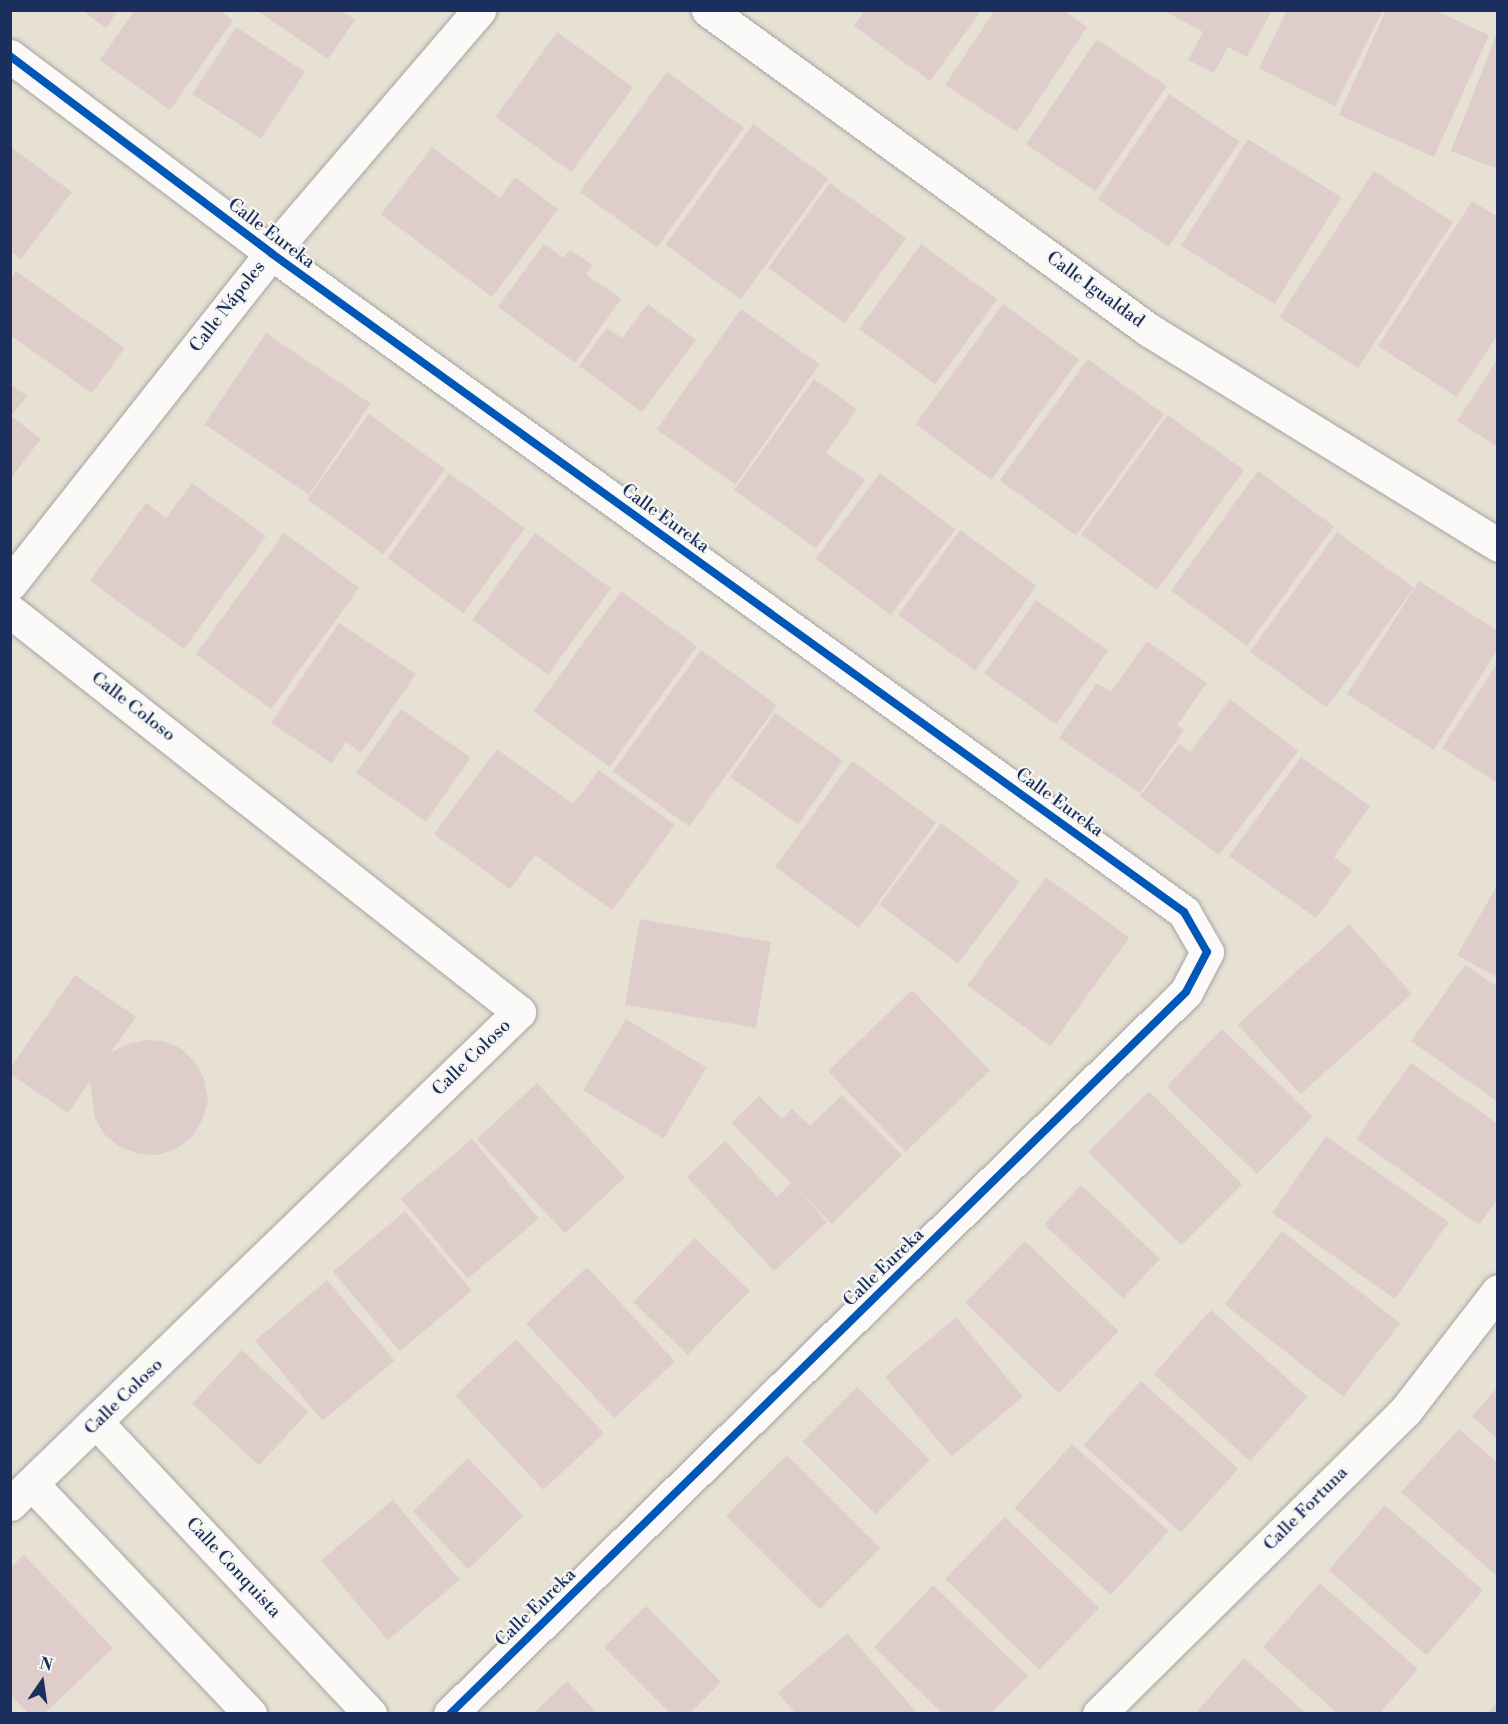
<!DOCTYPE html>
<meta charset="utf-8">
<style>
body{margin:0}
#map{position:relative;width:1508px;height:1724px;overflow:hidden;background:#e6e1d3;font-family:"Libre Bodoni",serif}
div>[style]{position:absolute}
.building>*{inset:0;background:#dfcdcc;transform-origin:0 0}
.roads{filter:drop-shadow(0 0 2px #a5a4a2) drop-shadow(0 0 2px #a5a4a2)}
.minor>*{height:33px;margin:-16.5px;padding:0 16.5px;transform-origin:16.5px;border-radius:16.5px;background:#fbfaf8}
.cycleway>*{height:8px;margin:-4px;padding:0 4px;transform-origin:4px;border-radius:4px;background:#0057b8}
span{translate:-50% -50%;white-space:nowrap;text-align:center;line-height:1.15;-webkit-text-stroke:4.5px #f6f6f2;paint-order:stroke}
.street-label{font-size:18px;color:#1b2f5e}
.frame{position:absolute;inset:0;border:12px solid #1b2f5e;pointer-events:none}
.north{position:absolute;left:12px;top:1652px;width:60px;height:60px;-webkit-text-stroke:4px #f6f6f2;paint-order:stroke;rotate:13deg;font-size:16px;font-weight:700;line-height:24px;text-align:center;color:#1b2f5e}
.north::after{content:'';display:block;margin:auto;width:21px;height:27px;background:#1b2f5e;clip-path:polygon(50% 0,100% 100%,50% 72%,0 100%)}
</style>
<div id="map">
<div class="building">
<div style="clip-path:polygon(82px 10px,118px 10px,106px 28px)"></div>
<div style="clip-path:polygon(135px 10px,219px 10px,233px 20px,170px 110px,100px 60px)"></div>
<div style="clip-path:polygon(256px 10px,341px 10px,355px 20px,328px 59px)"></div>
<div style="clip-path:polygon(865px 10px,982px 10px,930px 81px,854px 26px)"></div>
<div style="clip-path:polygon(995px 10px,1063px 10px,1087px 27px,1017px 132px,945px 85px)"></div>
<div style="clip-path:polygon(1163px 10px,1272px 10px,1247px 57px,1228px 47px,1214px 73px,1188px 60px,1203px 32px)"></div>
<div style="clip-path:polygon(1287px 10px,1383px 10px,1335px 106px,1259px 68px)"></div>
<div style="clip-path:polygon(1386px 10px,1434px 10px,1489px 35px,1434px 157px,1339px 115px)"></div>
<div style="left:236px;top:27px;width:82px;height:80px;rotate:33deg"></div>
<div style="clip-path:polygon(1498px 30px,1498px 169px,1451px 151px)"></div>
<div style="left:557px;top:32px;width:94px;height:105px;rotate:36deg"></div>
<div style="left:1097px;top:39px;width:84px;height:127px;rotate:34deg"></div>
<div style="left:667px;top:72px;width:95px;height:148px;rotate:36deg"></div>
<div style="left:1169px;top:94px;width:85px;height:127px;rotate:34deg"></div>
<div style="left:753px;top:124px;width:93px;height:149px;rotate:36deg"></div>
<div style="left:1248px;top:139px;width:110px;height:126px;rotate:32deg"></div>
<div style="clip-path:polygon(10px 146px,72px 192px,21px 259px,10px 251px)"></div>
<div style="clip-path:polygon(432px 147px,500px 198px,515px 177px,558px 209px,492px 297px,381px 214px)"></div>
<div style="left:1374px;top:171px;width:94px;height:174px;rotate:33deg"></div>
<div style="left:830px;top:183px;width:94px;height:105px;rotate:36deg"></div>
<div style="clip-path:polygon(1472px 201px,1498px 217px,1498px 334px,1457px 397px,1378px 346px)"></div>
<div style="clip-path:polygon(544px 244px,563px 258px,570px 250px,593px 265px,586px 274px,621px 299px,575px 363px,498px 307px)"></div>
<div style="left:921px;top:244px;width:94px;height:105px;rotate:36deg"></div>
<div style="clip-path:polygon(16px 271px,125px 348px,92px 393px,10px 335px,10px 278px)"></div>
<div style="clip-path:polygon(648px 304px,696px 340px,642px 412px,579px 366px,607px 328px,622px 338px)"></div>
<div style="left:1003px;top:304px;width:94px;height:149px;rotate:36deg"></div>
<div style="left:741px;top:309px;width:96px;height:147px;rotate:35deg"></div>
<div style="left:266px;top:333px;width:126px;height:110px;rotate:34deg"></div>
<div style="clip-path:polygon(1498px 358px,1498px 447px,1457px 421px)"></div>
<div style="left:1088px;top:359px;width:94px;height:150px;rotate:36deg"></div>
<div style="clip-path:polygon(814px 379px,857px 409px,826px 453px,865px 480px,816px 548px,734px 490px)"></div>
<div style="clip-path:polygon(10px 384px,27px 396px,11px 416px,41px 439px,10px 479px)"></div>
<div style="left:369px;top:414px;width:94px;height:105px;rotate:36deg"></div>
<div style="left:1168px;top:415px;width:94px;height:148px;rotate:36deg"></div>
<div style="left:1258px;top:471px;width:94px;height:148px;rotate:36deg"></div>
<div style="left:449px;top:473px;width:94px;height:105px;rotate:36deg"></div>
<div style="left:880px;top:473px;width:94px;height:107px;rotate:37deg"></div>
<div style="clip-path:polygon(192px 483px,266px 536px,184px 649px,90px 581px,146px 503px,166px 518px)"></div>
<div style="left:960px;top:530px;width:95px;height:105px;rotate:36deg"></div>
<div style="left:1337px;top:532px;width:95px;height:148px;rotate:36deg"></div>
<div style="left:284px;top:533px;width:93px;height:150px;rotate:36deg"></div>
<div style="left:535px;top:533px;width:94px;height:107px;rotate:36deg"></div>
<div style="clip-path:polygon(1419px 581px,1498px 631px,1498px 649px,1434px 750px,1347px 694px)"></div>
<div style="left:621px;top:591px;width:94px;height:149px;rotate:36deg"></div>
<div style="left:1036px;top:600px;width:88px;height:90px;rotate:35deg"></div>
<div style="clip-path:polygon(339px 623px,416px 674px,361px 753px,346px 742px,332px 763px,271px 723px)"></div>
<div style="clip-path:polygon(1147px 641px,1207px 683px,1177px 725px,1184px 730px,1140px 793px,1059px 738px,1097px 683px,1111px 692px)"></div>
<div style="left:701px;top:650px;width:94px;height:150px;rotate:36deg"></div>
<div style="clip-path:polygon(1498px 662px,1498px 783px,1442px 748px)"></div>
<div style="clip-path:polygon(1230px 699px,1298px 751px,1219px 855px,1140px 796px,1179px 744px,1190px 752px)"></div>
<div style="left:401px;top:709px;width:85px;height:78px;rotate:35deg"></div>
<div style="left:775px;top:713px;width:83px;height:78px;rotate:35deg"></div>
<div style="clip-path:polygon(497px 749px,573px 804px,599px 770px,675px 825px,612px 910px,535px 855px,510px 889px,434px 834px)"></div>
<div style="clip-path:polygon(1301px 757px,1370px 806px,1334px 857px,1352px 870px,1316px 918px,1229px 856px)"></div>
<div style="left:852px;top:761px;width:104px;height:131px;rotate:36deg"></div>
<div style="left:941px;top:823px;width:98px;height:102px;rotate:37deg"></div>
<div style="left:1046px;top:877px;width:103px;height:134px;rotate:36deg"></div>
<div style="clip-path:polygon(1498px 884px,1498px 978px,1457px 955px)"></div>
<div style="left:640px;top:919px;width:133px;height:87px;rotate:10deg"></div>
<div style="left:1349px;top:924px;width:94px;height:150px;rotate:48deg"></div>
<div style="clip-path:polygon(1465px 965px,1498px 987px,1498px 1102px,1411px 1041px)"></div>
<div style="clip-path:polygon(75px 975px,136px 1017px,111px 1052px,128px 1044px,145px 1040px,163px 1041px,180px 1048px,195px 1062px,204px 1079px,208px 1099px,203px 1118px,193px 1136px,178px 1148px,158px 1155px,139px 1154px,120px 1147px,104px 1134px,95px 1118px,90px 1081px,68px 1113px,10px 1074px,10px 1068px)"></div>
<div style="left:912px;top:990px;width:112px;height:117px;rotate:46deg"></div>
<div style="left:626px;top:1019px;width:94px;height:83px;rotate:31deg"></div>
<div style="left:1222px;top:1029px;width:126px;height:80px;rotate:44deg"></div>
<div style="clip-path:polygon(1411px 1063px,1498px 1124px,1498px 1199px,1479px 1225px,1356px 1139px)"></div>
<div style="left:537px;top:1083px;width:129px;height:82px;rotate:47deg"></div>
<div style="left:1149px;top:1091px;width:132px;height:86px;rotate:45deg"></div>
<div style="clip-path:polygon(842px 1095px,902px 1155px,832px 1224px,798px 1190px,827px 1222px,774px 1271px,687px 1177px,725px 1141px,777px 1197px,791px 1183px,731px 1123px,759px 1096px,782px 1119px,792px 1109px,810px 1126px)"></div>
<div style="left:1326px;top:1136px;width:150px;height:94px;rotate:35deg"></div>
<div style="left:472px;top:1139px;width:104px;height:93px;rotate:50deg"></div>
<div style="left:1081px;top:1185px;width:108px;height:54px;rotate:43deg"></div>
<div style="left:405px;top:1211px;width:104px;height:94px;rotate:50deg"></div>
<div style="left:1282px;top:1231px;width:150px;height:93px;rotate:38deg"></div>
<div style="left:695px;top:1238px;width:76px;height:89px;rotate:44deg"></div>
<div style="left:1025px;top:1241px;width:130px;height:86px;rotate:44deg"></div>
<div style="left:587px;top:1267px;width:129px;height:83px;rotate:47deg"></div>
<div style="left:327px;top:1280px;width:105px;height:94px;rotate:50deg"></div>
<div style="left:1211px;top:1310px;width:130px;height:86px;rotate:42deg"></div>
<div style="left:956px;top:1317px;width:104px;height:93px;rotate:50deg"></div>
<div style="left:516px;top:1339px;width:129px;height:83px;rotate:47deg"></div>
<div style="left:242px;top:1350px;width:91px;height:73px;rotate:43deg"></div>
<div style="left:1141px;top:1381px;width:131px;height:86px;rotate:42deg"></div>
<div style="left:857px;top:1387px;width:103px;height:77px;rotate:45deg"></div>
<div style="clip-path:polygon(1498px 1387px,1498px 1439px,1472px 1416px)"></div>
<div style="clip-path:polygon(1459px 1429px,1498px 1463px,1498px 1577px,1401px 1492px)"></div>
<div style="left:1072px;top:1444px;width:130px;height:86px;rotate:42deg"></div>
<div style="left:787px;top:1455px;width:132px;height:86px;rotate:45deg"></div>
<div style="left:468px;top:1458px;width:80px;height:77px;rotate:46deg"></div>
<div style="left:393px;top:1500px;width:104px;height:94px;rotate:50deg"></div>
<div style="left:1385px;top:1505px;width:130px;height:86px;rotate:41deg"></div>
<div style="left:1005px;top:1517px;width:131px;height:86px;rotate:44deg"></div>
<div style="clip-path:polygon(24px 1555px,113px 1648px,44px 1714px,29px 1714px,10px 1695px,10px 1568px)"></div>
<div style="clip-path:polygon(1320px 1583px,1418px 1669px,1379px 1714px,1338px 1714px,1263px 1647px)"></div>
<div style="clip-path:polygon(933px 1585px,1028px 1676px,990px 1714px,943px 1714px,874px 1647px)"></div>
<div style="clip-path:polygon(646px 1606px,721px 1682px,689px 1714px,671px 1714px,604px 1647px)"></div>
<div style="clip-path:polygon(847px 1633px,918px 1714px,796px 1714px,778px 1693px)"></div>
<div style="clip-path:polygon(1244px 1658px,1307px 1714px,1195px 1714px)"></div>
<div style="clip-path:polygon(567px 1681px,598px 1714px,533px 1714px)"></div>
<div style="clip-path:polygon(1498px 1701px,1498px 1714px,1487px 1714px)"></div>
</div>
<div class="roads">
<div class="minor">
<div style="left:708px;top:10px;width:545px;rotate:35.97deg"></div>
<div style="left:1149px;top:330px;width:410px;rotate:31.6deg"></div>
<div style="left:10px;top:56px;width:327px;rotate:37deg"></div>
<div style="left:271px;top:253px;width:1126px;rotate:35.82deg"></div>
<div style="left:1184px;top:912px;width:46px;rotate:60.1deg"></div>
<div style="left:1207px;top:952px;width:45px;rotate:117.7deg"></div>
<div style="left:1186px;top:992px;width:1031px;rotate:135.55deg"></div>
<div style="left:10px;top:584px;width:422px;rotate:-51.7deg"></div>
<div style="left:271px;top:253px;width:320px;rotate:-49.4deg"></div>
<div style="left:10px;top:611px;width:648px;rotate:38.23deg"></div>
<div style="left:519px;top:1012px;width:708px;rotate:135.97deg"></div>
<div style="left:97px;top:1423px;width:399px;rotate:46.8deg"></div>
<div style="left:32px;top:1484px;width:317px;rotate:46.5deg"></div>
<div style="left:1099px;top:1714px;width:432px;rotate:-44.7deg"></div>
<div style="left:1406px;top:1410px;width:150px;rotate:-52.3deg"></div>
</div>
</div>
<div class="cycleway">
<div style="left:10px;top:56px;width:327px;rotate:37deg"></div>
<div style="left:271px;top:253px;width:1126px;rotate:35.82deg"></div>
<div style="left:1184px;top:912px;width:46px;rotate:60.1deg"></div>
<div style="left:1207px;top:952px;width:45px;rotate:117.7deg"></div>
<div style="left:1186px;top:992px;width:1031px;rotate:135.55deg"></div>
</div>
<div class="street-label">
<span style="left:271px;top:234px;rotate:37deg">Calle Eureka</span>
<span style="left:1095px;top:290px;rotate:36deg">Calle Igualdad</span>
<span style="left:228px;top:307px;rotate:-52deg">Calle Nápoles</span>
<span style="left:665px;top:519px;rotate:36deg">Calle Eureka</span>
<span style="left:133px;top:707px;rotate:38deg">Calle Coloso</span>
<span style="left:1059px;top:803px;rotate:36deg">Calle Eureka</span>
<span style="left:472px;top:1058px;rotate:-44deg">Calle Coloso</span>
<span style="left:884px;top:1268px;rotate:-44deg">Calle Eureka</span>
<span style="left:124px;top:1397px;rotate:-44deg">Calle Coloso</span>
<span style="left:1306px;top:1509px;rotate:-45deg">Calle Fortuna</span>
<span style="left:233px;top:1568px;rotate:47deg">Calle Conquista</span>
<span style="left:536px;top:1608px;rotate:-44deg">Calle Eureka</span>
</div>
<div class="frame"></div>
<div class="north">N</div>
</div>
